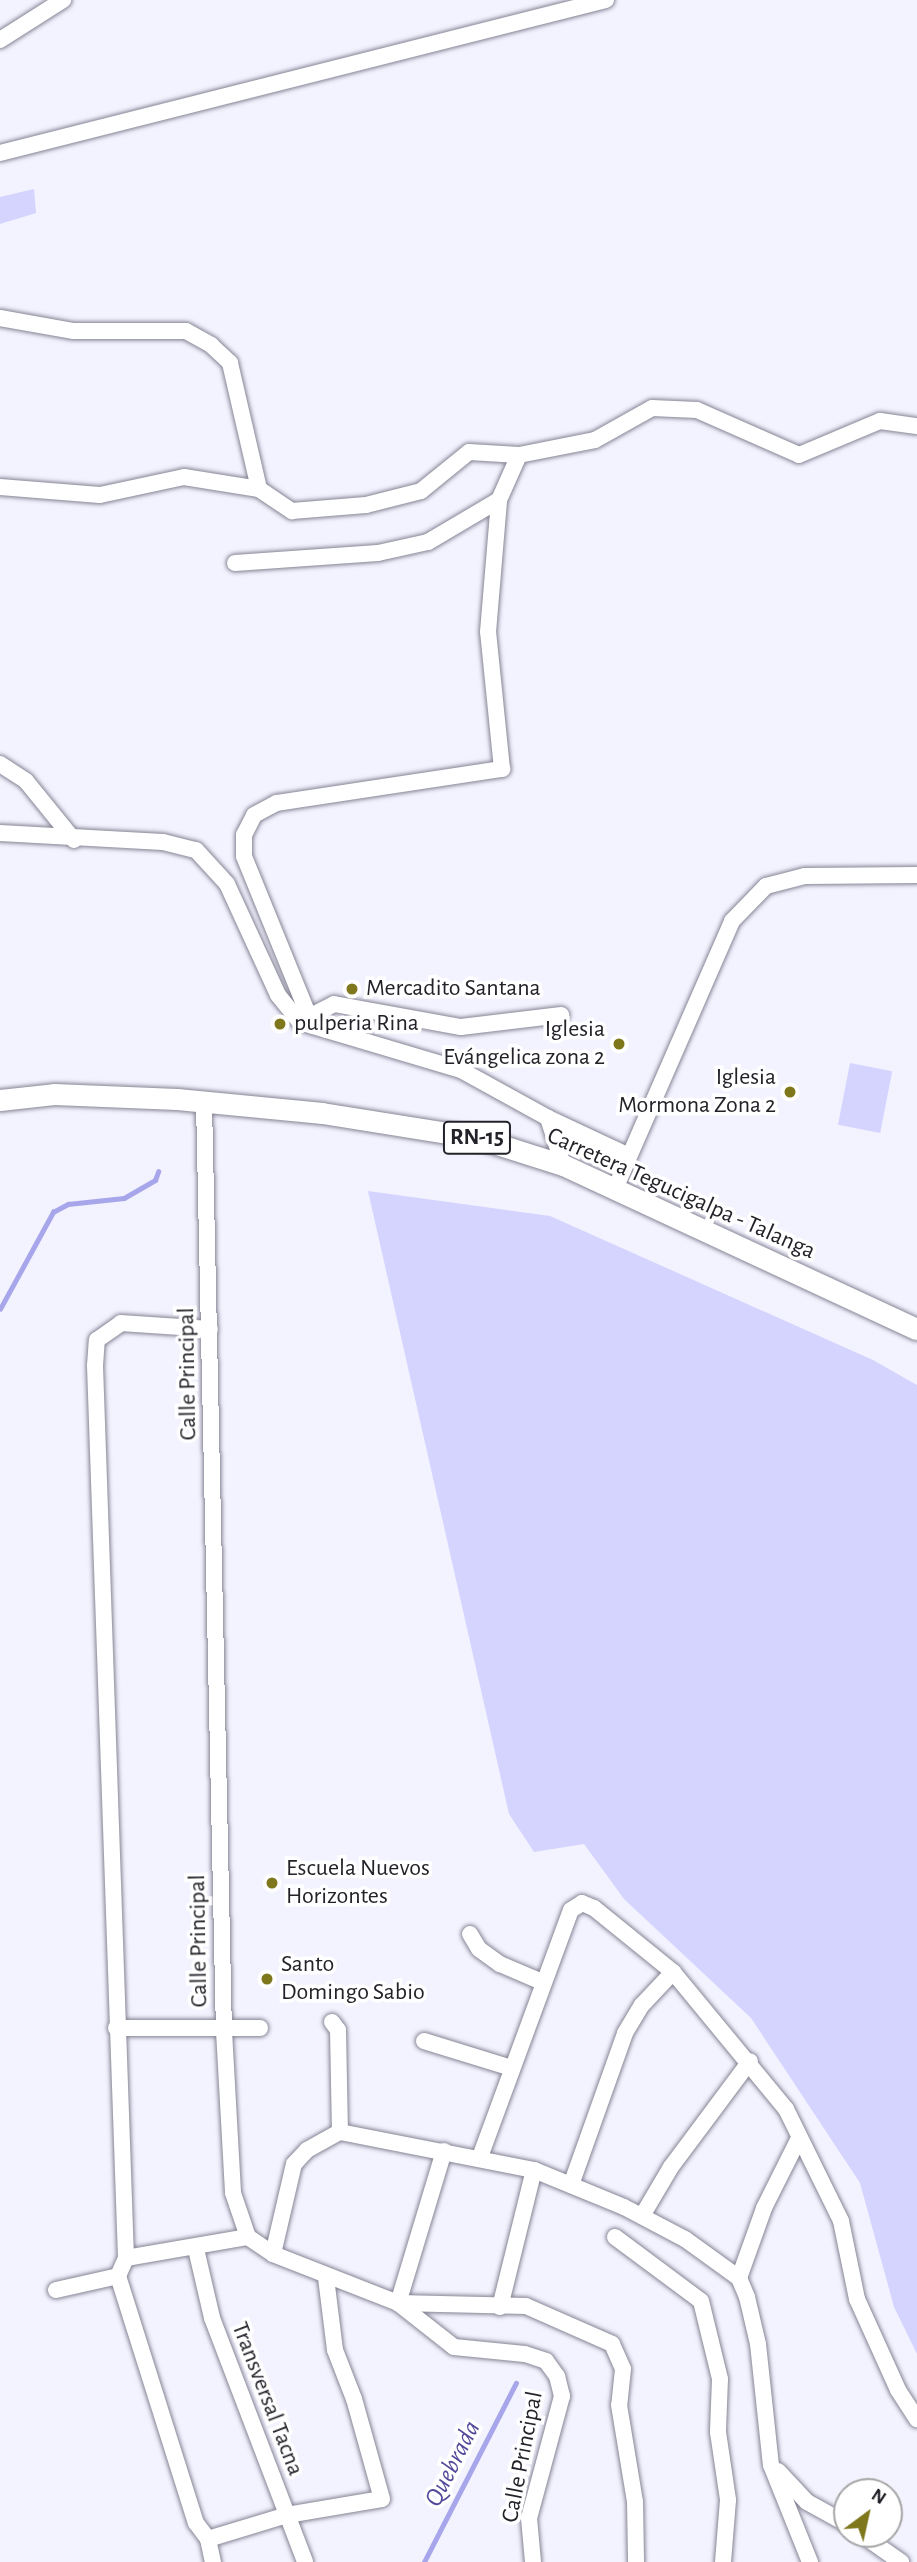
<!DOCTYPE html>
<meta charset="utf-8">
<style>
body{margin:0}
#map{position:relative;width:917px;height:2562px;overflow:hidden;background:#f3f3ff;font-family:"Alegreya Sans",sans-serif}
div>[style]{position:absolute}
.green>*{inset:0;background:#d4d4ff;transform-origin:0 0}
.stream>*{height:4.5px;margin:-2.25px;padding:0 2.25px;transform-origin:2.25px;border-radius:2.25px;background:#a8a6eb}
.roads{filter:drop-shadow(0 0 2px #848495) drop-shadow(0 0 2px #848495)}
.minor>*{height:16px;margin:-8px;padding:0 8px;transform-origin:8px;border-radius:8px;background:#fff}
.major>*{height:21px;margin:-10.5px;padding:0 10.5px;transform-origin:10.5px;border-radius:10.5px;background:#fff}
.dots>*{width:19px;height:19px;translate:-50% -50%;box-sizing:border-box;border:4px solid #fff;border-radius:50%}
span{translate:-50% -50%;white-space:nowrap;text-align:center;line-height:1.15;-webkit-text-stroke:7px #fff;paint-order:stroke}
.shield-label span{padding:2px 5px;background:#fff;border:2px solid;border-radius:5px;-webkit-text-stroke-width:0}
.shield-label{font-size:23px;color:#222229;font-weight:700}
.poi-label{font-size:24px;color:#222229}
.left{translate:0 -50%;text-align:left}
.right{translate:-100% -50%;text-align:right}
.street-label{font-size:24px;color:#222229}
.water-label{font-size:26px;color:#52499a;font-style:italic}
.north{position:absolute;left:833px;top:2478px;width:70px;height:70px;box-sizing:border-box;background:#fff;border:2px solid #a7a7a9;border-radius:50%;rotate:33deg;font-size:19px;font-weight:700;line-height:28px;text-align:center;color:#222229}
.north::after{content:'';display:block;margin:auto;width:24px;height:32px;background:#7e771c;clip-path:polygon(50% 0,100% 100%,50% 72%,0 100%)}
</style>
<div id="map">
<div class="green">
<div style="clip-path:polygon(34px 189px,36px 213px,0 224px,0 197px)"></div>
<div style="left:850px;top:1063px;width:43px;height:63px;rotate:11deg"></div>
<div style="clip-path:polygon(368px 1191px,550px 1216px,873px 1360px,917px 1385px,917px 2354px,894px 2307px,860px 2183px,751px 2018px,624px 1899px,584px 1844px,534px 1852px,509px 1814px)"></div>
</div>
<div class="stream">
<div style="left:0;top:1309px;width:111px;rotate:-61.3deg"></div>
<div style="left:53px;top:1212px;width:17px;rotate:-28deg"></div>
<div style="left:68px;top:1204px;width:56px;rotate:-6.1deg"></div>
<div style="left:124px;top:1198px;width:36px;rotate:-30deg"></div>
<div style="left:155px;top:1180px;width:9px;rotate:-69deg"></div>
<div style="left:424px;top:2562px;width:201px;rotate:-62.8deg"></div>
</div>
<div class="roads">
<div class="minor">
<div style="left:0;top:40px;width:75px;rotate:-32.4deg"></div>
<div style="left:0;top:153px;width:625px;rotate:-14.17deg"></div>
<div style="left:0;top:318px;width:75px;rotate:10deg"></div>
<div style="left:74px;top:331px;width:112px"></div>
<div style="left:186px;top:331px;width:29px;rotate:29deg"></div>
<div style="left:211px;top:345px;width:26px;rotate:43deg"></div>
<div style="left:230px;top:363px;width:129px;rotate:77deg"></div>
<div style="left:0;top:487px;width:100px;rotate:4.6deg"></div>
<div style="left:100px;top:495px;width:86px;rotate:-12.1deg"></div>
<div style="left:184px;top:477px;width:76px;rotate:9.1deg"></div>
<div style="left:259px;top:489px;width:40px;rotate:34deg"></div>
<div style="left:292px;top:511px;width:74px;rotate:-4.6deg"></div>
<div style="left:366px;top:505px;width:57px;rotate:-14.3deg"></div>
<div style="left:421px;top:491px;width:62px;rotate:-39.1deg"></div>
<div style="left:469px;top:452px;width:50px;rotate:3.4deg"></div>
<div style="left:519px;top:455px;width:77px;rotate:-11.2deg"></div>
<div style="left:595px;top:440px;width:65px;rotate:-29.3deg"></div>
<div style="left:652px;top:408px;width:45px;rotate:2.5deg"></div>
<div style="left:697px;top:410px;width:111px;rotate:23.8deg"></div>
<div style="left:799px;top:455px;width:88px;rotate:-22.8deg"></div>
<div style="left:880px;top:421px;width:37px;rotate:8deg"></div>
<div style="left:235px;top:563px;width:143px;rotate:-4deg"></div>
<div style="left:378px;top:553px;width:51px;rotate:-12.4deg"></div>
<div style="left:428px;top:542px;width:82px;rotate:-30.6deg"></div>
<div style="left:0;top:764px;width:31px;rotate:33deg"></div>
<div style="left:26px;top:781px;width:76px;rotate:50.9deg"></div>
<div style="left:0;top:833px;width:163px;rotate:3.2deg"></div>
<div style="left:163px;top:842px;width:34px;rotate:14deg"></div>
<div style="left:196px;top:850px;width:46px;rotate:47.6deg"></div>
<div style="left:227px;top:884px;width:122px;rotate:65.3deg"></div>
<div style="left:278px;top:995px;width:35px;rotate:51deg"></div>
<div style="left:300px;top:1022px;width:168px;rotate:16.6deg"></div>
<div style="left:461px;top:1070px;width:99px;rotate:28.9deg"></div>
<div style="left:548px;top:1118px;width:49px;rotate:72.3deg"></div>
<div style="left:308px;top:1014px;width:170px;rotate:-112.1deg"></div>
<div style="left:244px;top:856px;width:21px;rotate:-90deg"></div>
<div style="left:244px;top:835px;width:22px;rotate:-63deg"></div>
<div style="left:254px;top:815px;width:26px;rotate:-28deg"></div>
<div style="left:277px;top:803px;width:228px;rotate:-8.6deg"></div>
<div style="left:502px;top:769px;width:138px;rotate:-95.8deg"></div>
<div style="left:488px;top:632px;width:132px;rotate:-85.2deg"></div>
<div style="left:499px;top:500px;width:49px;rotate:-66deg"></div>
<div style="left:301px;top:1021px;width:37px;rotate:-27deg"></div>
<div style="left:334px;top:1004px;width:129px;rotate:10.3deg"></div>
<div style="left:461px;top:1027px;width:101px;rotate:-6.8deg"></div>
<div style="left:204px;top:1102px;width:929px;rotate:88.77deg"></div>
<div style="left:224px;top:2031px;width:162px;rotate:86.8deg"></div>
<div style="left:233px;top:2193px;width:46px;rotate:71.2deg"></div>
<div style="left:248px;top:2237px;width:30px;rotate:34deg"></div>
<div style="left:273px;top:2254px;width:134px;rotate:21.4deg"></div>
<div style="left:398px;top:2303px;width:71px;rotate:38.2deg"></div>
<div style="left:454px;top:2347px;width:71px;rotate:5.6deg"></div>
<div style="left:525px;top:2354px;width:22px;rotate:18deg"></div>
<div style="left:546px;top:2361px;width:19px;rotate:54deg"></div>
<div style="left:557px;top:2376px;width:21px;rotate:76deg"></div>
<div style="left:562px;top:2396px;width:126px;rotate:105.1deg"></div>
<div style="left:529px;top:2518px;width:44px;rotate:84.8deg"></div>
<div style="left:548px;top:1118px;width:89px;rotate:25.1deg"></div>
<div style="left:615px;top:1189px;width:292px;rotate:-66.4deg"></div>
<div style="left:732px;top:921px;width:49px;rotate:-45.8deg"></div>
<div style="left:766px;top:886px;width:40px;rotate:-14.4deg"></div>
<div style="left:805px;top:876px;width:112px;rotate:-0.5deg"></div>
<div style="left:470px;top:1934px;width:17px;rotate:59deg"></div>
<div style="left:479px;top:1949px;width:26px;rotate:36deg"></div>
<div style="left:500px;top:1964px;width:46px;rotate:23.2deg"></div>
<div style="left:332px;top:2022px;width:10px;rotate:53deg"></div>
<div style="left:338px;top:2030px;width:102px;rotate:88.9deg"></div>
<div style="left:116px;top:2028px;width:144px"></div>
<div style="left:424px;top:2041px;width:92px;rotate:17.1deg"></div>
<div style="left:444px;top:2151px;width:159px;rotate:106.8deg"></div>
<div style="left:398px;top:2303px;width:128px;rotate:1.3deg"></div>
<div style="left:526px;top:2306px;width:94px;rotate:23.8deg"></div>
<div style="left:612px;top:2344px;width:27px;rotate:66deg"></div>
<div style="left:623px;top:2369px;width:36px;rotate:96deg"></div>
<div style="left:619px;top:2405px;width:98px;rotate:80.6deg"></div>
<div style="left:635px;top:2502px;width:60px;rotate:89deg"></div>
<div style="left:480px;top:2157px;width:263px;rotate:-69.8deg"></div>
<div style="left:571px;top:1910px;width:13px;rotate:-32deg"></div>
<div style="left:582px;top:1903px;width:13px;rotate:23deg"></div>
<div style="left:594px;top:1908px;width:102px;rotate:39deg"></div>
<div style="left:673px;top:1972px;width:178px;rotate:50.5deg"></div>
<div style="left:786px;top:2109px;width:125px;rotate:63.8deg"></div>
<div style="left:841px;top:2221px;width:80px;rotate:78.4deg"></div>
<div style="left:857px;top:2299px;width:100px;rotate:65.7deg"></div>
<div style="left:898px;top:2390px;width:35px;rotate:57deg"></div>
<div style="left:571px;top:2185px;width:161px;rotate:-70.4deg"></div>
<div style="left:625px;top:2033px;width:33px;rotate:-59deg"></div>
<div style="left:642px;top:2005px;width:45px;rotate:-46.8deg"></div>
<div style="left:642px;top:2216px;width:57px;rotate:-59.4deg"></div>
<div style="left:671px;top:2167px;width:132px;rotate:-53.3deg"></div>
<div style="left:615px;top:2237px;width:107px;rotate:36.7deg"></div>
<div style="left:701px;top:2301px;width:80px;rotate:76.3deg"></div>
<div style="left:720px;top:2379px;width:53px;rotate:92.2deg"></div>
<div style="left:718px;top:2432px;width:69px;rotate:81.6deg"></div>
<div style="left:728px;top:2500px;width:62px;rotate:94.6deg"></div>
<div style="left:196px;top:2249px;width:71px;rotate:76.9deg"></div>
<div style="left:212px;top:2318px;width:261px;rotate:69.1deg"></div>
<div style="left:273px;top:2254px;width:92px;rotate:-76.9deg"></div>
<div style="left:294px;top:2164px;width:19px;rotate:-47deg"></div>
<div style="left:307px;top:2150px;width:38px;rotate:-29deg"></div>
<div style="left:340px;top:2132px;width:198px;rotate:11.1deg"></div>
<div style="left:534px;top:2170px;width:97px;rotate:22.3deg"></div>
<div style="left:624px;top:2207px;width:69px;rotate:27.7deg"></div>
<div style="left:685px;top:2239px;width:67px;rotate:35.8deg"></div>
<div style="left:739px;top:2278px;width:21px;rotate:67deg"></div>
<div style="left:747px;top:2297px;width:48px;rotate:76.8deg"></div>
<div style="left:758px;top:2344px;width:122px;rotate:83.9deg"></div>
<div style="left:771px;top:2465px;width:105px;rotate:68.1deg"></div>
<div style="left:126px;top:2258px;width:893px;rotate:-91.99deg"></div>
<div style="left:95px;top:1366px;width:26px;rotate:-86deg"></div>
<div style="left:97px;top:1340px;width:29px;rotate:-35deg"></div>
<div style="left:121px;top:1323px;width:89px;rotate:3.9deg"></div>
<div style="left:118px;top:2276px;width:259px;rotate:72.5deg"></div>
<div style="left:196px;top:2523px;width:20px;rotate:53deg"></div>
<div style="left:208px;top:2539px;width:24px;rotate:78deg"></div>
<div style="left:739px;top:2278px;width:74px;rotate:-70.3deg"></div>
<div style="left:764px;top:2208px;width:76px;rotate:-63.4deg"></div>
<div style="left:56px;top:2290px;width:64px;rotate:-12.7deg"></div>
<div style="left:118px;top:2276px;width:20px;rotate:-66deg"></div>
<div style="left:126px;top:2258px;width:124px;rotate:-9.8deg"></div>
<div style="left:500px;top:2307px;width:141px;rotate:-76.1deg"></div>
<div style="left:778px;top:2471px;width:42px;rotate:46.9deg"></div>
<div style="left:807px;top:2502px;width:46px;rotate:28.8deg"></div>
<div style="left:861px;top:2534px;width:49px;rotate:35deg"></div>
<div style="left:208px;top:2539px;width:83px;rotate:-16.9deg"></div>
<div style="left:287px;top:2515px;width:96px;rotate:-9.6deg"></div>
<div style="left:382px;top:2499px;width:104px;rotate:-105.6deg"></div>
<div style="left:354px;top:2399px;width:53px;rotate:-111.2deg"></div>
<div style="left:335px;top:2350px;width:73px;rotate:-97.1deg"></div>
</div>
<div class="major">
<div style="left:0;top:1100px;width:54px;rotate:-6.3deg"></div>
<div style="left:54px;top:1094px;width:123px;rotate:2.3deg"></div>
<div style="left:177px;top:1099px;width:146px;rotate:5.5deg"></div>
<div style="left:322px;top:1113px;width:158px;rotate:9.1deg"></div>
<div style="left:478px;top:1138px;width:89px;rotate:17.6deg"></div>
<div style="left:563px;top:1165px;width:390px;rotate:24.9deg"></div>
</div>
</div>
<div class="dots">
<div style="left:352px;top:989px;background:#7e771c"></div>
<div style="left:280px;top:1024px;background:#7e771c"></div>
<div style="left:619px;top:1044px;background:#7e771c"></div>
<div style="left:790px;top:1092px;background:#7e771c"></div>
<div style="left:272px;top:1883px;background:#7e771c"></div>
<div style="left:267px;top:1979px;background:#7e771c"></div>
</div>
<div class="shield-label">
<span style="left:477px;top:1138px">RN-15</span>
</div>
<div class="poi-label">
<span class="left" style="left:366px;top:989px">Mercadito Santana</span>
<span class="left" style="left:294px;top:1024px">pulperia Rina</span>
<span class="right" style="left:605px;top:1044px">Iglesia<br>Evángelica zona 2</span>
<span class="right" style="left:776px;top:1092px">Iglesia<br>Mormona Zona 2</span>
<span class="left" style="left:286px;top:1883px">Escuela Nuevos<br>Horizontes</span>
<span class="left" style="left:281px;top:1979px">Santo<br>Domingo Sabio</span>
</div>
<div class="street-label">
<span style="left:681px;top:1194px;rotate:24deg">Carretera Tegucigalpa - Talanga</span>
<span style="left:188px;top:1374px;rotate:-91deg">Calle Principal</span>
<span style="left:199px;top:1941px;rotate:-91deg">Calle Principal</span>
<span style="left:267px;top:2399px;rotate:69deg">Transversal Tacna</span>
<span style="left:523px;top:2457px;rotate:-79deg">Calle Principal</span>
</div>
<div class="water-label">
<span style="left:453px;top:2464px;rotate:-63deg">Quebrada</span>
</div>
<div class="north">N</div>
</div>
